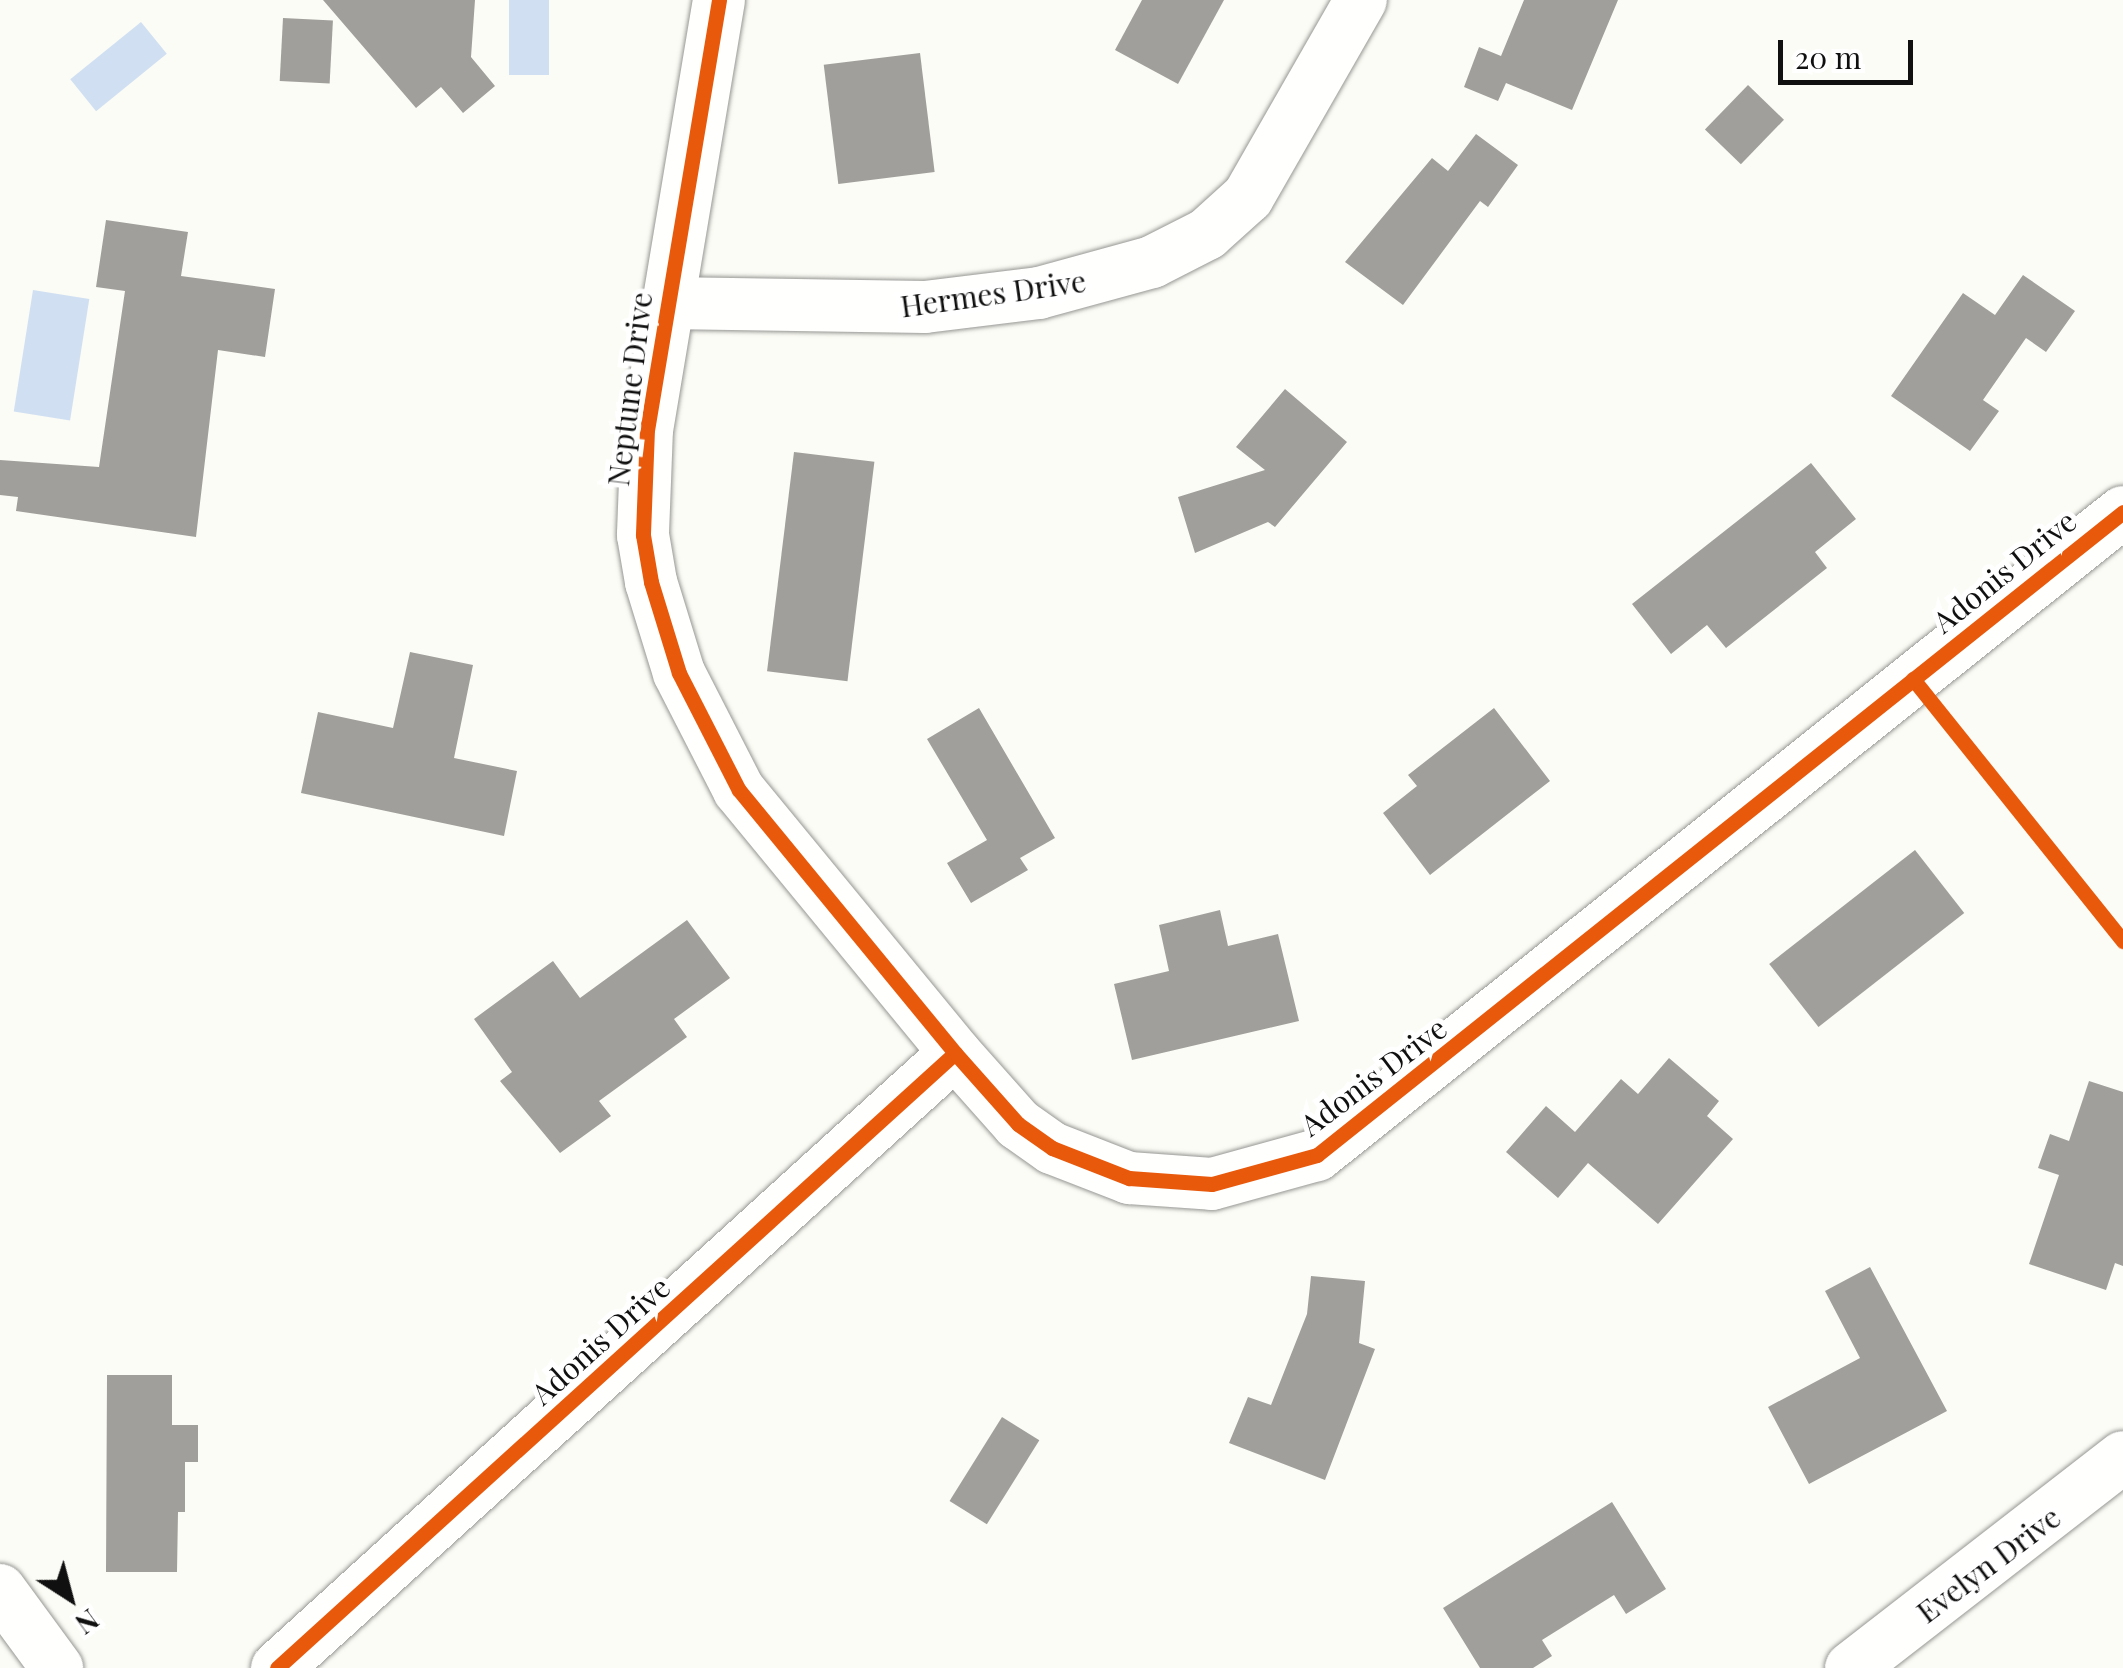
<!DOCTYPE html>
<style>
body{margin:0}
#map{position:relative;width:2123px;height:1668px;overflow:hidden;background:#fcfcf6;font-family:"Playfair Display",serif}
div>[style]{position:absolute}
.water>*{inset:0;background:#d0e0f2;transform-origin:0 0}
.building>*{inset:0;background:#a09f9b;transform-origin:0 0}
.roads{filter:drop-shadow(0 0 2px #969694) drop-shadow(0 0 2px #969694)}
.minor>*{height:52px;margin:-26px;padding:0 26px;transform-origin:26px;border-radius:26px;background:#fffffe}
.cycleway>*{height:15px;margin:-7.5px;padding:0 7.5px;transform-origin:7.5px;border-radius:7.5px;background:#e8590c}
span{translate:-50% -50%;white-space:nowrap;text-align:center;line-height:1.15;-webkit-text-stroke:10px #fff;paint-order:stroke}
.street-label{font-size:30px;color:#101010}
.north{position:absolute;left:20px;top:1548px;width:100px;height:100px;-webkit-text-stroke:8px #fff;paint-order:stroke;rotate:144deg;font-size:28px;font-weight:700;line-height:40px;text-align:center;color:#101010}
.north::after{content:'';display:block;margin:auto;width:35px;height:45px;background:#101010;clip-path:polygon(50% 0,100% 100%,50% 72%,0 100%)}
.scale{position:absolute;left:1778px;top:40px;width:135px;height:45px;box-sizing:border-box;border:5px solid #101010;border-top:0;padding-left:12px;font-size:30px;line-height:35px;white-space:nowrap;color:#101010;-webkit-text-stroke:8px #fff;paint-order:stroke}
</style>
<div id="map">
<div class="water">
<div style="left:509px;top:0;width:40px;height:75px"></div>
<div style="left:141px;top:22px;width:41px;height:91px;rotate:51deg"></div>
<div style="left:33px;top:290px;width:57px;height:123px;rotate:9deg"></div>
</div>
<div class="building">
<div style="clip-path:polygon(323px 0,475px 0,471px 57px,495px 86px,463px 113px,441px 87px,416px 108px)"></div>
<div style="clip-path:polygon(1142px 0,1224px 0,1178px 84px,1115px 50px)"></div>
<div style="clip-path:polygon(1524px 0,1618px 0,1572px 110px,1506px 83px,1498px 101px,1464px 87px,1479px 47px,1501px 56px)"></div>
<div style="left:283px;top:18px;width:50px;height:63px;rotate:3deg"></div>
<div style="left:920px;top:53px;width:120px;height:97px;rotate:83deg"></div>
<div style="left:1748px;top:85px;width:50px;height:62px;rotate:44deg"></div>
<div style="clip-path:polygon(1476px 134px,1518px 165px,1488px 207px,1480px 201px,1403px 305px,1345px 262px,1432px 158px,1448px 171px)"></div>
<div style="clip-path:polygon(106px 220px,188px 232px,181px 276px,275px 289px,265px 357px,218px 350px,196px 537px,16px 511px,18px 497px,0 495px,0 460px,99px 467px,125px 291px,96px 287px)"></div>
<div style="clip-path:polygon(2023px 275px,2075px 311px,2046px 352px,2026px 338px,1983px 400px,1999px 411px,1970px 451px,1891px 396px,1963px 293px,1995px 315px)"></div>
<div style="clip-path:polygon(1285px 389px,1347px 442px,1275px 527px,1268px 522px,1195px 553px,1178px 497px,1265px 470px,1236px 447px)"></div>
<div style="left:794px;top:452px;width:81px;height:221px;rotate:7deg"></div>
<div style="clip-path:polygon(1811px 463px,1856px 519px,1815px 552px,1827px 568px,1726px 648px,1707px 625px,1671px 654px,1632px 604px)"></div>
<div style="clip-path:polygon(410px 652px,473px 665px,454px 758px,517px 771px,504px 836px,301px 793px,318px 712px,393px 728px)"></div>
<div style="clip-path:polygon(979px 708px,1055px 838px,1020px 858px,1028px 870px,971px 903px,947px 863px,987px 840px,927px 739px)"></div>
<div style="clip-path:polygon(1494px 708px,1550px 781px,1430px 875px,1383px 813px,1417px 786px,1408px 775px)"></div>
<div style="left:1915px;top:850px;width:80px;height:185px;rotate:52deg"></div>
<div style="clip-path:polygon(1220px 910px,1228px 946px,1278px 934px,1299px 1021px,1132px 1060px,1114px 984px,1169px 971px,1159px 925px)"></div>
<div style="clip-path:polygon(687px 920px,730px 978px,674px 1019px,687px 1037px,599px 1101px,611px 1116px,560px 1153px,500px 1081px,512px 1072px,474px 1019px,553px 961px,580px 998px)"></div>
<div style="clip-path:polygon(1669px 1058px,1719px 1101px,1707px 1116px,1733px 1139px,1658px 1224px,1588px 1163px,1558px 1198px,1506px 1152px,1546px 1106px,1575px 1132px,1621px 1079px,1638px 1094px)"></div>
<div style="clip-path:polygon(2089px 1081px,2123px 1092px,2123px 1266px,2115px 1263px,2106px 1290px,2029px 1264px,2059px 1175px,2038px 1168px,2050px 1134px,2069px 1141px)"></div>
<div style="clip-path:polygon(1870px 1267px,1947px 1411px,1809px 1484px,1768px 1407px,1860px 1358px,1825px 1291px)"></div>
<div style="clip-path:polygon(1311px 1276px,1365px 1281px,1359px 1343px,1375px 1349px,1325px 1480px,1229px 1443px,1248px 1397px,1271px 1405px,1307px 1314px)"></div>
<div style="clip-path:polygon(107px 1375px,172px 1375px,172px 1425px,198px 1425px,198px 1462px,185px 1462px,185px 1512px,178px 1512px,177px 1572px,106px 1572px)"></div>
<div style="left:1002px;top:1417px;width:44px;height:99px;rotate:32deg"></div>
<div style="clip-path:polygon(1612px 1502px,1666px 1589px,1626px 1614px,1614px 1595px,1542px 1640px,1552px 1656px,1533px 1668px,1480px 1668px,1443px 1608px)"></div>
</div>
<div class="roads">
<div class="minor">
<div style="left:719px;top:0;width:435px;rotate:99.5deg"></div>
<div style="left:647px;top:429px;width:106px;rotate:92.2deg"></div>
<div style="left:643px;top:535px;width:48px;rotate:80.3deg"></div>
<div style="left:651px;top:582px;width:95px;rotate:72.9deg"></div>
<div style="left:679px;top:673px;width:131px;rotate:62.9deg"></div>
<div style="left:739px;top:790px;width:340px;rotate:50.6deg"></div>
<div style="left:667px;top:303px;width:258px;rotate:0.9deg"></div>
<div style="left:925px;top:307px;width:115px;rotate:-7deg"></div>
<div style="left:1039px;top:293px;width:117px;rotate:-15.3deg"></div>
<div style="left:1152px;top:262px;width:62px;rotate:-27deg"></div>
<div style="left:1207px;top:234px;width:55px;rotate:-42.1deg"></div>
<div style="left:1248px;top:197px;width:227px;rotate:-60.2deg"></div>
<div style="left:0;top:1590px;width:97px;rotate:53.8deg"></div>
<div style="left:277px;top:1668px;width:915px;rotate:-42.21deg"></div>
<div style="left:955px;top:1053px;width:95px;rotate:48.4deg"></div>
<div style="left:1018px;top:1124px;width:42px;rotate:35.2deg"></div>
<div style="left:1052px;top:1148px;width:83px;rotate:21.3deg"></div>
<div style="left:1129px;top:1178px;width:83px;rotate:4.1deg"></div>
<div style="left:1212px;top:1184px;width:109px;rotate:-15.4deg"></div>
<div style="left:1317px;top:1155px;width:1031px;rotate:-38.58deg"></div>
<div style="left:1851px;top:1668px;width:344px;rotate:-37.8deg"></div>
</div>
</div>
<div class="cycleway">
<div style="left:719px;top:0;width:435px;rotate:99.5deg"></div>
<div style="left:647px;top:429px;width:106px;rotate:92.2deg"></div>
<div style="left:643px;top:535px;width:48px;rotate:80.3deg"></div>
<div style="left:651px;top:582px;width:95px;rotate:72.9deg"></div>
<div style="left:679px;top:673px;width:131px;rotate:62.9deg"></div>
<div style="left:739px;top:790px;width:340px;rotate:50.6deg"></div>
<div style="left:1913px;top:679px;width:336px;rotate:51.3deg"></div>
<div style="left:277px;top:1668px;width:915px;rotate:-42.21deg"></div>
<div style="left:955px;top:1053px;width:95px;rotate:48.4deg"></div>
<div style="left:1018px;top:1124px;width:42px;rotate:35.2deg"></div>
<div style="left:1052px;top:1148px;width:83px;rotate:21.3deg"></div>
<div style="left:1129px;top:1178px;width:83px;rotate:4.1deg"></div>
<div style="left:1212px;top:1184px;width:109px;rotate:-15.4deg"></div>
<div style="left:1317px;top:1155px;width:1031px;rotate:-38.58deg"></div>
</div>
<div class="street-label">
<span style="left:993px;top:293px;rotate:-8deg">Hermes Drive</span>
<span style="left:629px;top:389px;rotate:-83deg">Neptune Drive</span>
<span style="left:2004px;top:571px;rotate:-39deg">Adonis Drive</span>
<span style="left:1373px;top:1076px;rotate:-37deg">Adonis Drive</span>
<span style="left:600px;top:1340px;rotate:-42deg">Adonis Drive</span>
<span style="left:1988px;top:1564px;rotate:-37deg">Evelyn Drive</span>
</div>
<div class="north">N</div>
<div class="scale">20 m</div>
</div>
